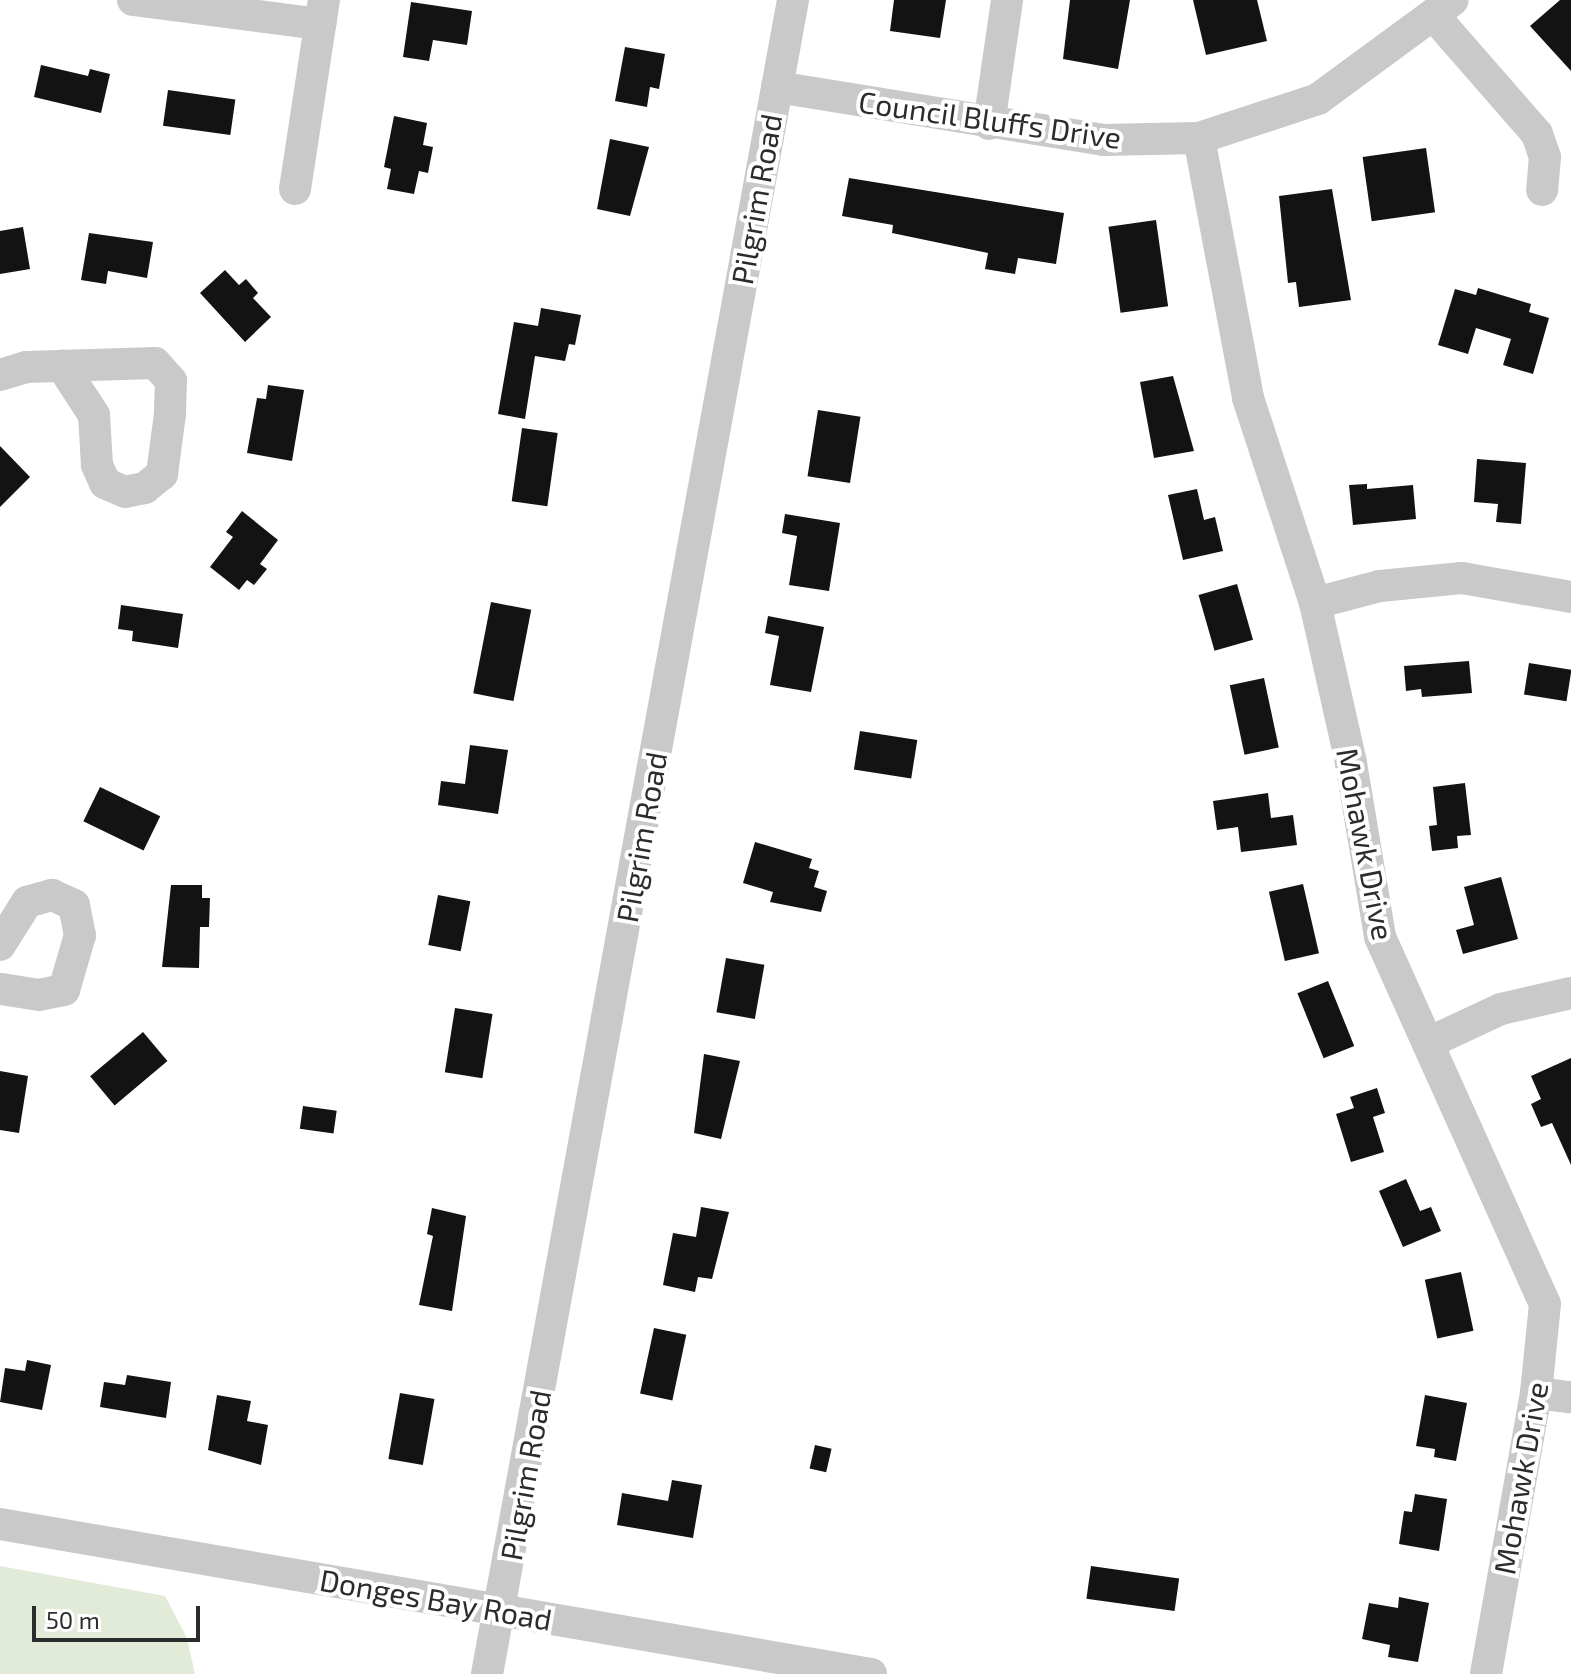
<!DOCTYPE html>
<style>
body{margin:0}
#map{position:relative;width:1571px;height:1674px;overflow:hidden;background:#fff;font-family:"Exo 2",sans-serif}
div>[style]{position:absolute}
.green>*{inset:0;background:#e2ead8}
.building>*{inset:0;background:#131313;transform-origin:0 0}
.minor>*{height:32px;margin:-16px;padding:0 16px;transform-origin:16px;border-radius:16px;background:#c9c9c9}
span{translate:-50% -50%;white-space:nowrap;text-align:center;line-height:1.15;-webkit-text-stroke:8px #fff;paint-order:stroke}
.street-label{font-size:30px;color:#2c2c2c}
.scale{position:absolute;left:32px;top:1606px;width:168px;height:36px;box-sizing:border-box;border:4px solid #2c2c2c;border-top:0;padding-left:10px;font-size:24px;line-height:28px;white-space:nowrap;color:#2c2c2c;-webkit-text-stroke:6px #fff;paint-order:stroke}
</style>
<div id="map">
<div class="green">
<div style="clip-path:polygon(0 1566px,165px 1596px,187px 1638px,195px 1674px,0 1674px)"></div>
</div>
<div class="building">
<div style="clip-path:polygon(894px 0,946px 0,940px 38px,890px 31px)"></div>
<div style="clip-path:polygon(1070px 0,1130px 0,1118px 69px,1063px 59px)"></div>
<div style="clip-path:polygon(1193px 0,1257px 0,1267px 41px,1206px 55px)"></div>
<div style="clip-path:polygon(1560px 0,1571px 0,1571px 71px,1530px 26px)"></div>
<div style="clip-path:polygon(411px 2px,472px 11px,467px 45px,433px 40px,429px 61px,403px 57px)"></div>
<div style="clip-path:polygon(625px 47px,665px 54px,659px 89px,650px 87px,647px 107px,615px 101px)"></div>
<div style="clip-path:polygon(41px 65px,88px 76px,90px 69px,110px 74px,101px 113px,34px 97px)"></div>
<div style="left:168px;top:90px;width:68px;height:36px;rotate:8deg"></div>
<div style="clip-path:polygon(394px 116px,427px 123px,423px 145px,433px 147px,428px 173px,419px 171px,414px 194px,387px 189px,391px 169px,384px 167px)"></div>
<div style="clip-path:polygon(610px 139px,649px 147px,630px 216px,597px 209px)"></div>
<div style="left:1426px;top:148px;width:65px;height:64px;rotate:82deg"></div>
<div style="clip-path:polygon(849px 178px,1064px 213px,1056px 264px,1018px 258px,1015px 274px,985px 269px,988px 253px,892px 233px,893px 225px,842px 216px)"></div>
<div style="clip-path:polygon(1332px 189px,1351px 300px,1299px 307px,1296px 282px,1288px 283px,1279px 196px)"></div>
<div style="left:1156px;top:220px;width:87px;height:48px;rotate:82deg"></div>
<div style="clip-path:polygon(23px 227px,30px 269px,0 274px,0 231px)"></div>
<div style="clip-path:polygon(89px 233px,153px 242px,147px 278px,108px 271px,106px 284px,81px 280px)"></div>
<div style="clip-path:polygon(225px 270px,239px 285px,246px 279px,258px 293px,253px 298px,271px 317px,245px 342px,200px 293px)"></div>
<div style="clip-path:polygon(1478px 288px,1531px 304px,1529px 312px,1549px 318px,1533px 374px,1503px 365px,1511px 339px,1476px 328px,1468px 354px,1438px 345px,1455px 289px,1476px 295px)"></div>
<div style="clip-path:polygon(541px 308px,581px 315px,575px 345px,569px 344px,565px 361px,535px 356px,525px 419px,498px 414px,514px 322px,538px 326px)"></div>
<div style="clip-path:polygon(1173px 376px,1194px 451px,1154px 458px,1140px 382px)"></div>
<div style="clip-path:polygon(268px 385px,304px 390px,292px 461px,247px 453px,257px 398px,266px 399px)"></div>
<div style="left:818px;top:410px;width:43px;height:67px;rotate:9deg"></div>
<div style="left:522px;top:428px;width:36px;height:74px;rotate:8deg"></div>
<div style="clip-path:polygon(0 446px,30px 477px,0 507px)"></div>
<div style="clip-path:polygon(1477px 459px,1526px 463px,1521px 524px,1496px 522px,1498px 504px,1474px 502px)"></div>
<div style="clip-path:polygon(1367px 484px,1367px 489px,1413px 485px,1416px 519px,1353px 525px,1349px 485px)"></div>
<div style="clip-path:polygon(1197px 489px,1204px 520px,1215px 517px,1223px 551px,1183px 560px,1168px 495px)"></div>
<div style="clip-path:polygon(242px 511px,278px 540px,260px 564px,267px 569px,254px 585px,247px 580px,239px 590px,210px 567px,233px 537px,226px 532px)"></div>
<div style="clip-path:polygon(785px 514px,840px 523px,829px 591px,789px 585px,797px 536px,782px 533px)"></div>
<div style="left:1237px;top:584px;width:58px;height:40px;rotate:74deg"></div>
<div style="left:491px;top:602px;width:41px;height:93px;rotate:11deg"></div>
<div style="clip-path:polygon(121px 605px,183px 614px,178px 648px,132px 641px,133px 631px,118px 629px)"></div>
<div style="clip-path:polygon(768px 616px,824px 627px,811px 692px,770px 685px,779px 636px,765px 633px)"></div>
<div style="clip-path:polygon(1469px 661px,1472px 693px,1422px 697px,1421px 689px,1406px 691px,1404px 666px)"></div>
<div style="left:1529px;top:663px;width:43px;height:32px;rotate:9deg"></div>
<div style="left:1264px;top:678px;width:71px;height:35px;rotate:78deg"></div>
<div style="left:860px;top:731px;width:58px;height:39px;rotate:9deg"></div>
<div style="clip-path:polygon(470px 745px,508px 750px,498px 814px,438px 805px,441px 781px,465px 784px)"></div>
<div style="clip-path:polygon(1465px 783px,1471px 835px,1457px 836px,1458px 848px,1432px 851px,1429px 826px,1437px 825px,1433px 787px)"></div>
<div style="left:100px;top:787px;width:67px;height:38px;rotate:26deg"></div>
<div style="clip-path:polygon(1268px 793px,1271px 818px,1293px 815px,1297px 845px,1241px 852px,1238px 827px,1217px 830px,1213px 801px)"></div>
<div style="clip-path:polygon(755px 842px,812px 859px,809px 868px,819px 871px,814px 887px,827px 891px,821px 912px,770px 902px,773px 892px,743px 883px)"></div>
<div style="clip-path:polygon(1501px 877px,1518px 939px,1463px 954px,1456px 930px,1474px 925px,1464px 887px)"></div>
<div style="left:1303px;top:884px;width:71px;height:35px;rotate:77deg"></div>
<div style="clip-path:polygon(171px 885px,202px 885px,202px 898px,210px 898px,209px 927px,200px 927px,199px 968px,162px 967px)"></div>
<div style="left:438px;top:895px;width:33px;height:51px;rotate:11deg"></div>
<div style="left:726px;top:958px;width:39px;height:55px;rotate:10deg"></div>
<div style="left:1328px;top:981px;width:70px;height:33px;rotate:68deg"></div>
<div style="left:455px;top:1008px;width:38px;height:65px;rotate:9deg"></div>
<div style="left:143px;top:1032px;width:38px;height:69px;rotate:50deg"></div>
<div style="clip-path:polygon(704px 1054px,740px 1061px,721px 1139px,694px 1133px)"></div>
<div style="clip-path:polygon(1571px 1058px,1571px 1165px,1552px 1123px,1541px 1127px,1531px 1104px,1541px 1099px,1531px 1076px)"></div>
<div style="clip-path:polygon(0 1071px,28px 1076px,19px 1133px,0 1130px)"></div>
<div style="clip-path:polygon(1377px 1088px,1385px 1113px,1373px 1117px,1384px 1152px,1351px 1162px,1336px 1114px,1354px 1108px,1350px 1097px)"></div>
<div style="left:303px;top:1106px;width:34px;height:23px;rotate:8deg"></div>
<div style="clip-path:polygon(1406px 1179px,1420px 1211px,1431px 1207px,1441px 1231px,1403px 1247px,1379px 1191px)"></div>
<div style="clip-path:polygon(701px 1207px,729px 1212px,712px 1279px,698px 1277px,695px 1292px,663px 1285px,673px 1233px,696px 1237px)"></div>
<div style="clip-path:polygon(432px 1208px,466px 1216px,452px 1311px,419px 1305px,433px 1236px,427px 1234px)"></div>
<div style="left:1461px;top:1272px;width:60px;height:37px;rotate:78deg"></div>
<div style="left:654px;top:1328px;width:33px;height:67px;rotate:12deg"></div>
<div style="clip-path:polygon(27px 1360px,51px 1365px,42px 1410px,0 1402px,5px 1368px,25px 1371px)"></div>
<div style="clip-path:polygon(127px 1375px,171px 1382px,166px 1418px,100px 1407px,104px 1382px,125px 1385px)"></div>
<div style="left:400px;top:1393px;width:35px;height:67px;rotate:10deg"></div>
<div style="clip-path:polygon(217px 1395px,251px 1401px,247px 1421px,268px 1425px,261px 1465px,208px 1450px)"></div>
<div style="clip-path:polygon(1425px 1395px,1467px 1403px,1456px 1461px,1434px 1457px,1435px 1449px,1416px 1446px)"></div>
<div style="left:815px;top:1445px;width:17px;height:24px;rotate:13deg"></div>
<div style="clip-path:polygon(672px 1480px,702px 1485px,693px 1538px,617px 1525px,622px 1493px,668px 1501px)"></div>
<div style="clip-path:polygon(1415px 1494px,1447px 1499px,1439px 1551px,1399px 1544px,1404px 1511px,1412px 1512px)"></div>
<div style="left:1091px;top:1566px;width:89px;height:33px;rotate:8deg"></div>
<div style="clip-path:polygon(1399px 1597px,1429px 1603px,1418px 1662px,1388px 1657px,1390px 1645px,1362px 1639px,1369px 1603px,1398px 1608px)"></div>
</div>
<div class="minor">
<div style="left:133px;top:0;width:189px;rotate:7.3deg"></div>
<div style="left:1435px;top:17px;width:155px;rotate:48.9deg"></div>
<div style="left:1537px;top:134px;width:24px;rotate:71deg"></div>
<div style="left:1545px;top:157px;width:33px;rotate:95deg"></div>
<div style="left:777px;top:87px;width:330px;rotate:9.2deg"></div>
<div style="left:1103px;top:140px;width:96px;rotate:-1.2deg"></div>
<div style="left:1199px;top:138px;width:125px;rotate:-18.1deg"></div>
<div style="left:1318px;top:99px;width:167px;rotate:-36.3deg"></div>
<div style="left:989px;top:124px;width:125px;rotate:-81.7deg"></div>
<div style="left:1199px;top:138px;width:265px;rotate:79.3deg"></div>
<div style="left:1248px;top:398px;width:216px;rotate:71.9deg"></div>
<div style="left:1315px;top:603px;width:164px;rotate:77.3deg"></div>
<div style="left:1351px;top:763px;width:176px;rotate:80.5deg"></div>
<div style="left:1380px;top:937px;width:402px;rotate:65.8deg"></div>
<div style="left:1545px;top:1304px;width:89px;rotate:95.8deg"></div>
<div style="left:1536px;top:1393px;width:285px;rotate:100.1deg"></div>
<div style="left:295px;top:189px;width:191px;rotate:-81.3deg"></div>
<div style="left:0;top:375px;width:27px;rotate:-17deg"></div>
<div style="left:26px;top:367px;width:129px;rotate:-1.8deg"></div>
<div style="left:155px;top:363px;width:24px;rotate:48deg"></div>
<div style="left:171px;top:381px;width:33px;rotate:92deg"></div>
<div style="left:170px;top:414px;width:61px;rotate:97.6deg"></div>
<div style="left:162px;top:474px;width:22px;rotate:141deg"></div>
<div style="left:145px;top:488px;width:20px;rotate:169deg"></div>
<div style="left:125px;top:492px;width:22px;rotate:-156deg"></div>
<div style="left:105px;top:483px;width:20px;rotate:-114deg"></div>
<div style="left:97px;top:465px;width:50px;rotate:-93.4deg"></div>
<div style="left:94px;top:415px;width:59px;rotate:-123.1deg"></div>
<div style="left:1315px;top:603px;width:67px;rotate:-14.7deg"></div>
<div style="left:1380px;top:586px;width:82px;rotate:-5.6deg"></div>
<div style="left:1462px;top:578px;width:111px;rotate:9.9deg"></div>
<div style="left:0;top:945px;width:51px;rotate:-57.9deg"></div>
<div style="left:27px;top:902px;width:26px;rotate:-16deg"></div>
<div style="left:52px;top:895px;width:24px;rotate:24deg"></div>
<div style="left:74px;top:905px;width:31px;rotate:79deg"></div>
<div style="left:80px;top:935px;width:57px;rotate:106.2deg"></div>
<div style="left:64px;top:990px;width:25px;rotate:169deg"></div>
<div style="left:39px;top:995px;width:39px;rotate:-171deg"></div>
<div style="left:1428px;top:1043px;width:81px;rotate:-25deg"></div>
<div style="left:1501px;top:1009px;width:72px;rotate:-12.9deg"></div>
<div style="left:1536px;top:1393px;width:35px;rotate:7deg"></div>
<div style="left:0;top:1524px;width:884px;rotate:9.77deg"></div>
<div style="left:487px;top:1674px;width:1702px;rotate:-79.64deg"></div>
</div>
<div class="street-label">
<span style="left:990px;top:119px;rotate:8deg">Council Bluffs Drive</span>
<span style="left:756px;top:199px;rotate:-80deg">Pilgrim Road</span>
<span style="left:641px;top:837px;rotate:-80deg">Pilgrim Road</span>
<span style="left:1366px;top:844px;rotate:79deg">Mohawk Drive</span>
<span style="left:525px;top:1475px;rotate:-80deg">Pilgrim Road</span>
<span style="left:1520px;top:1478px;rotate:-80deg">Mohawk Drive</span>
<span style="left:436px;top:1599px;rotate:10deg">Donges Bay Road</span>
</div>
<div class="scale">50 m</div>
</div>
